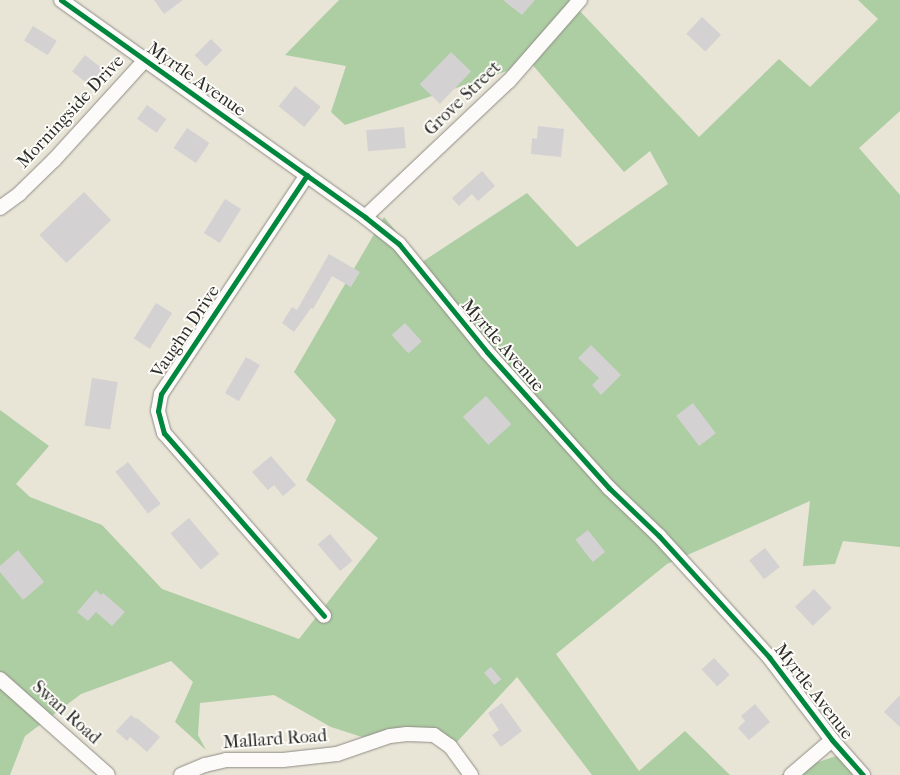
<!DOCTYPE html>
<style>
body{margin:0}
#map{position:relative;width:900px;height:775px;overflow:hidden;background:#e8e4d6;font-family:"IM FELL French Canon",serif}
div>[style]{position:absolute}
.forest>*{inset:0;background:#adcda3}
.building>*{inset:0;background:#d4d1d3;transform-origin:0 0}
.roads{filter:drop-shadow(0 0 1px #8f8d86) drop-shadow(0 0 1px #8f8d86)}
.street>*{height:14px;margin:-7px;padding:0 7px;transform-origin:7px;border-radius:7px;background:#fcfbf9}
.cycleway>*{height:5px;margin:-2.5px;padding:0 2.5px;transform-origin:2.5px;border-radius:2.5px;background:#00873e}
span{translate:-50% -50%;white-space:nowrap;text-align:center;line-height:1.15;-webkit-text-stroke:4px #fdfcf7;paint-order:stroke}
.street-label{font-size:18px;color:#2b2b2b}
</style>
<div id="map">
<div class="forest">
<div style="clip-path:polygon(339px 0,575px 0,577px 8px,699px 137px,779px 59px,810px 87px,878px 19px,858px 0,900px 0,900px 111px,859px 148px,900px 195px,900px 547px,843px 541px,835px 564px,803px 566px,810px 501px,667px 564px,556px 654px,639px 771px,685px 731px,730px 775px,592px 775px,517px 677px,456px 743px,424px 729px,362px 737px,331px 727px,274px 695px,200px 703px,198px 735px,206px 750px,175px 722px,193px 682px,171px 661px,81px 694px,25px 736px,10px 775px,0 775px,0 410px,49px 446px,16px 484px,30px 497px,102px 525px,162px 589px,299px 639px,378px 538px,306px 480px,336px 420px,294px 372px,384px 217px,422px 262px,527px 193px,577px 247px,668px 184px,650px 151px,624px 172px,531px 63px,345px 125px,331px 112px,346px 66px,285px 55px)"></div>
<div style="clip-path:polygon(845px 753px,865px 775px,780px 775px)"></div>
</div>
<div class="building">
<div style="clip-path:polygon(154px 0,183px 0,164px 14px)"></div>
<div style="clip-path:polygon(503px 0,535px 0,522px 15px)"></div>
<div style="left:702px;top:17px;width:26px;height:23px;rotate:43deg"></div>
<div style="left:33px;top:26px;width:28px;height:17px;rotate:32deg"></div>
<div style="left:211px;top:39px;width:16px;height:23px;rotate:45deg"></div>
<div style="left:451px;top:52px;width:28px;height:45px;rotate:44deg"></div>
<div style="left:85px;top:55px;width:23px;height:21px;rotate:38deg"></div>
<div style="left:295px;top:86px;width:33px;height:26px;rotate:39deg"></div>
<div style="left:147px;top:105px;width:24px;height:17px;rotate:36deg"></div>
<div style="clip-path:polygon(538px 126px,564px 129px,561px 157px,531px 154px,532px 138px,537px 139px)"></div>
<div style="left:404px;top:127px;width:21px;height:38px;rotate:85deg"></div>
<div style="left:187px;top:128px;width:27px;height:24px;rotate:34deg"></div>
<div style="clip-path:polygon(482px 171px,495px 186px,478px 201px,472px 194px,459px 206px,452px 198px)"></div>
<div style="left:84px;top:192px;width:39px;height:62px;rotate:46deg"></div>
<div style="left:225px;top:199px;width:19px;height:40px;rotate:32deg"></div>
<div style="clip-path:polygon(329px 254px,360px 272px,351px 287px,332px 276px,313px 309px,311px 308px,294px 332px,282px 323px,292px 307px,297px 310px)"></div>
<div style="left:156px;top:303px;width:19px;height:42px;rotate:32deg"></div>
<div style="left:405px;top:323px;width:25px;height:18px;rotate:48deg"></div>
<div style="clip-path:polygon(591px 345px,621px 375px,601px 395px,592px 385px,599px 378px,578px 358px)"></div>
<div style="left:246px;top:357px;width:16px;height:42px;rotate:30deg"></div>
<div style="left:92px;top:378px;width:26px;height:48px;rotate:9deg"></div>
<div style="left:486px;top:396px;width:38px;height:31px;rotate:48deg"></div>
<div style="left:693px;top:403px;width:38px;height:21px;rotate:53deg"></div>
<div style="clip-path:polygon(271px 456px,296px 485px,283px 496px,274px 485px,268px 490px,252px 472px)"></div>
<div style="left:128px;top:462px;width:53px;height:16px;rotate:52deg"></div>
<div style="left:189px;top:518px;width:47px;height:24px;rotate:50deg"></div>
<div style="left:588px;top:530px;width:28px;height:16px;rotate:52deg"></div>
<div style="left:330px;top:534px;width:35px;height:16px;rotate:50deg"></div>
<div style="left:765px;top:548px;width:24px;height:20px;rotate:52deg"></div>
<div style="clip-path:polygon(18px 550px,44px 582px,23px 600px,0 572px,0 566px)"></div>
<div style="left:814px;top:589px;width:26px;height:26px;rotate:47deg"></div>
<div style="clip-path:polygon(96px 590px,101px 595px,103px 593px,125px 612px,112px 626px,96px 612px,88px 621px,77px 612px)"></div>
<div style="left:714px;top:658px;width:23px;height:17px;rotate:47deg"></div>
<div style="left:491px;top:667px;width:16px;height:9px;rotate:50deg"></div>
<div style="clip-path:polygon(900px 695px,900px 727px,884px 712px)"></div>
<div style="clip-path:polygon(502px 703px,522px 731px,501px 747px,492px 735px,499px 730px,488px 713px)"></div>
<div style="clip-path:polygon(755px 704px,770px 722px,749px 740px,738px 728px,745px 721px,741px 716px)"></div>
<div style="clip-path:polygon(131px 715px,136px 719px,137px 718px,160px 737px,147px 752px,130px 737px,127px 741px,116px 731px)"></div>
</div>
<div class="roads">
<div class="street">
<div style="left:61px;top:0;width:374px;rotate:35.5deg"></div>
<div style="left:365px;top:217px;width:43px;rotate:38.5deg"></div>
<div style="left:399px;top:244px;width:139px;rotate:50.8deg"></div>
<div style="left:487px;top:352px;width:183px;rotate:48.1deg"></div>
<div style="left:609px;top:488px;width:69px;rotate:43.8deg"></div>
<div style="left:659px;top:536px;width:164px;rotate:47.7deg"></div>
<div style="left:769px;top:657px;width:104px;rotate:52.8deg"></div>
<div style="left:832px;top:740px;width:47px;rotate:48.5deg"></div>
<div style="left:307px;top:175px;width:263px;rotate:123.7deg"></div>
<div style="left:161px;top:394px;width:17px;rotate:100deg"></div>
<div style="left:158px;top:411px;width:23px;rotate:75deg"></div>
<div style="left:164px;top:433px;width:243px;rotate:48.8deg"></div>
<div style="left:0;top:208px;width:24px;rotate:-36deg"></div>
<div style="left:19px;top:194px;width:49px;rotate:-44.2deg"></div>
<div style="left:54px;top:160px;width:135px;rotate:-47.7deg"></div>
<div style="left:365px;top:217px;width:198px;rotate:-43.4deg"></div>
<div style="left:509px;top:81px;width:108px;rotate:-48.8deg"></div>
<div style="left:0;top:679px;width:144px;rotate:41.6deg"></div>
<div style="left:181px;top:775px;width:26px;rotate:-23deg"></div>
<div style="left:205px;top:765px;width:22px;rotate:-13deg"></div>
<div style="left:226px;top:760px;width:57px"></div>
<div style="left:283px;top:760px;width:54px;rotate:-6.3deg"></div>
<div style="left:337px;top:754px;width:56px;rotate:-18.8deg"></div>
<div style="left:390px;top:736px;width:17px;rotate:-7deg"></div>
<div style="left:407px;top:734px;width:27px;rotate:2deg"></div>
<div style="left:434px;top:735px;width:19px;rotate:35deg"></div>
<div style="left:450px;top:746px;width:36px;rotate:54deg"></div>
<div style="left:791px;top:775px;width:54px;rotate:-40.5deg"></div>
</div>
</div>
<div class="cycleway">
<div style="left:61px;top:0;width:374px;rotate:35.5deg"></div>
<div style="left:365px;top:217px;width:43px;rotate:38.5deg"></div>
<div style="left:399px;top:244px;width:139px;rotate:50.8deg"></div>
<div style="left:487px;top:352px;width:183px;rotate:48.1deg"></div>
<div style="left:609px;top:488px;width:69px;rotate:43.8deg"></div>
<div style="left:659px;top:536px;width:164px;rotate:47.7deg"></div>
<div style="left:769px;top:657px;width:104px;rotate:52.8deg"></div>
<div style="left:832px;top:740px;width:47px;rotate:48.5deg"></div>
<div style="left:307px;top:175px;width:263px;rotate:123.7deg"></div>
<div style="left:161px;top:394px;width:17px;rotate:100deg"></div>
<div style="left:158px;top:411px;width:23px;rotate:75deg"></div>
<div style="left:164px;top:433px;width:243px;rotate:48.8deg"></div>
</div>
<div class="street-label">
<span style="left:196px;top:80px;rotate:35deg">Myrtle Avenue</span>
<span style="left:463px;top:99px;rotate:-44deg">Grove Street</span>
<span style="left:71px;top:112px;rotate:-47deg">Morningside Drive</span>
<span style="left:186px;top:332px;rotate:-56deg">Vaughn Drive</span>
<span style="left:502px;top:346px;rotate:49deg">Myrtle Avenue</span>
<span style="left:813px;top:692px;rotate:52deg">Myrtle Avenue</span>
<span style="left:66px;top:713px;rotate:42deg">Swan Road</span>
<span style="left:275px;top:740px;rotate:-4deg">Mallard Road</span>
</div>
</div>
